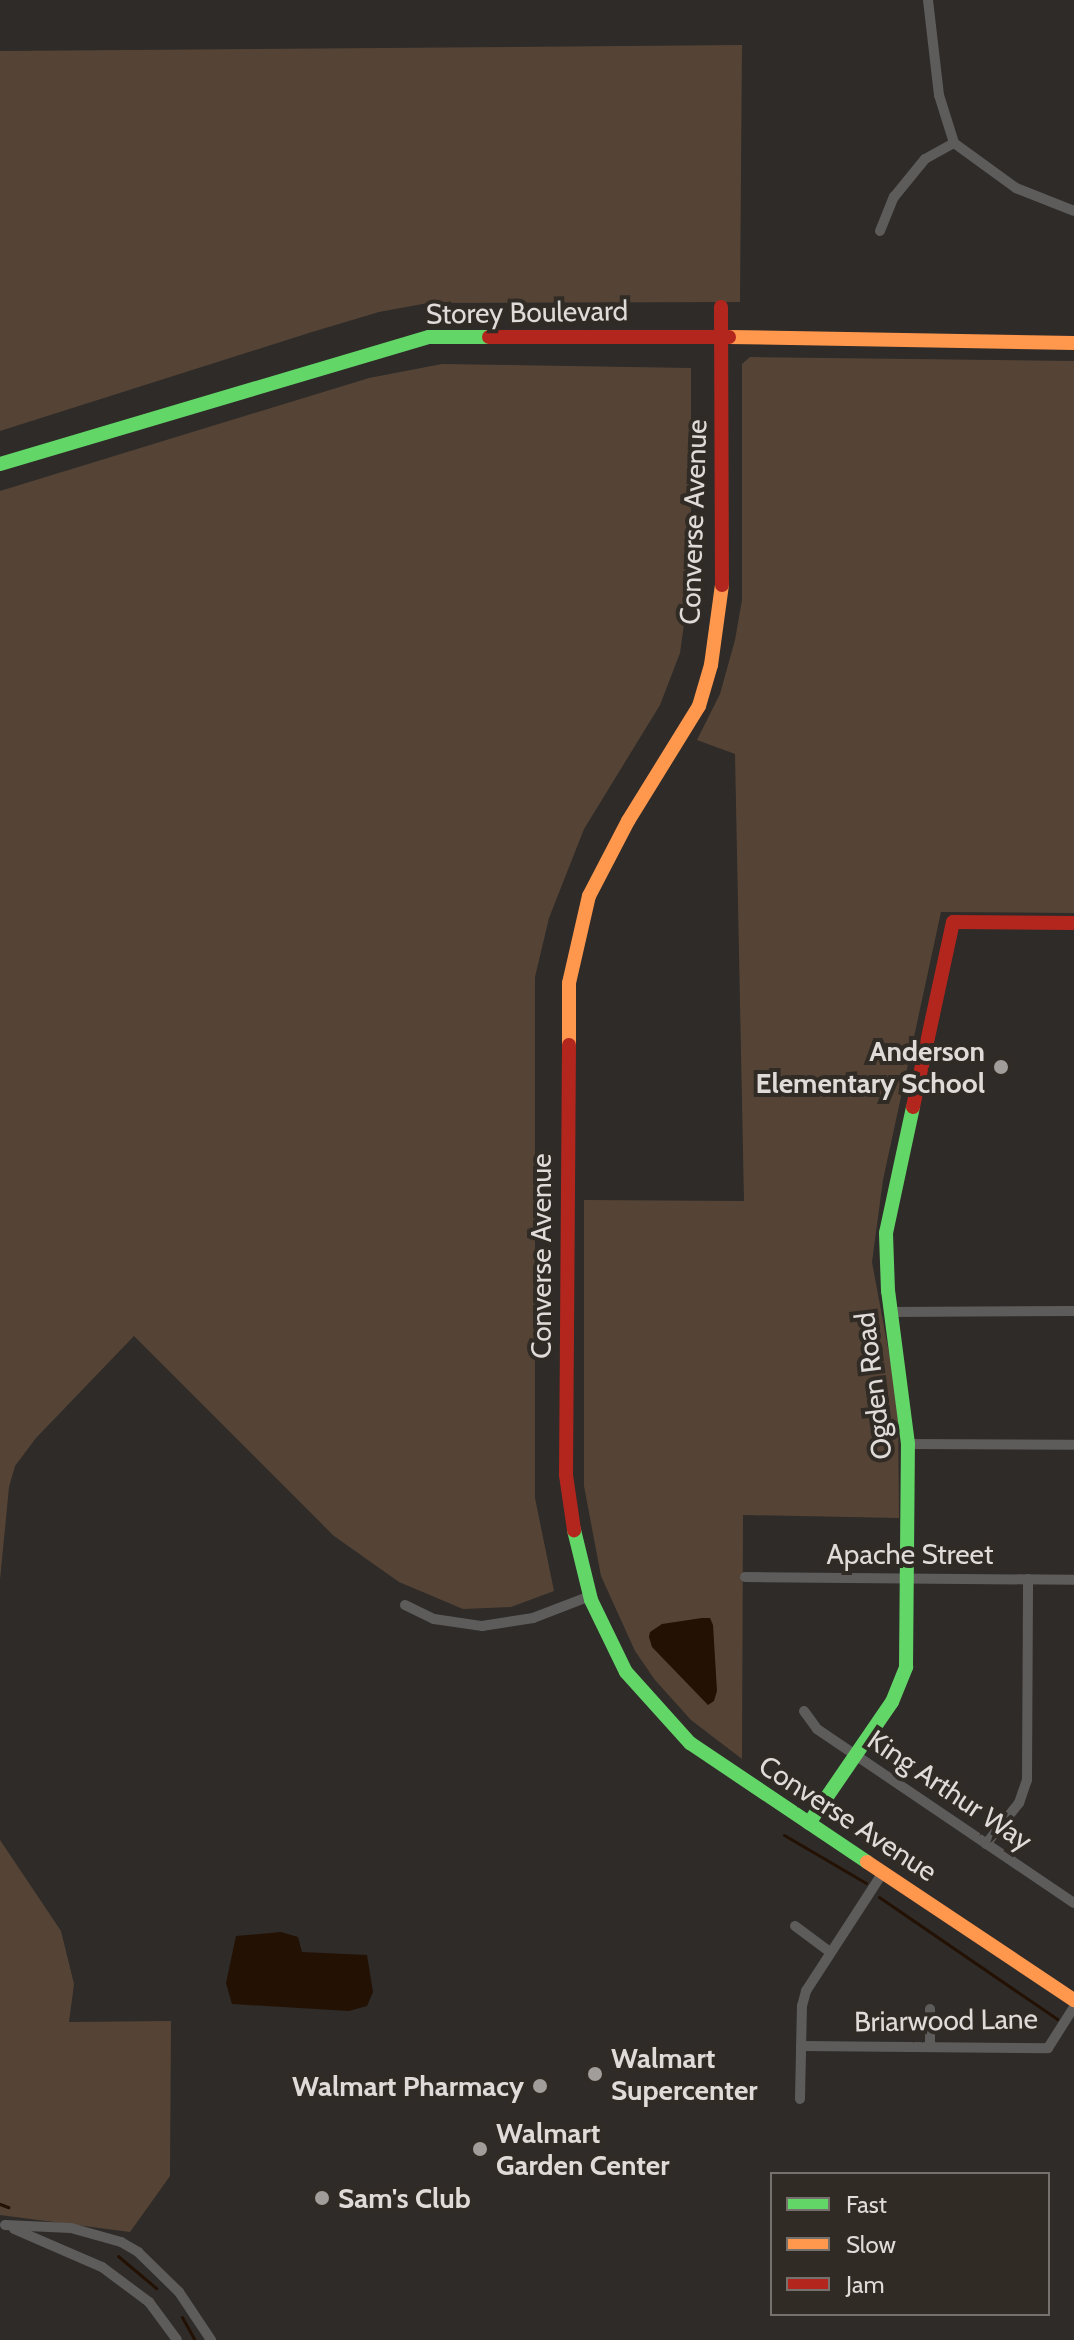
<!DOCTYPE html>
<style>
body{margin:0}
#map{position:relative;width:1074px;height:2340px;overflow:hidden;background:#2e2b29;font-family:Cabin,sans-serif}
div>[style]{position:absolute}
.green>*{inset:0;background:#554435}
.water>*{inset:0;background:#231104}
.stream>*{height:3px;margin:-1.5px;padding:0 1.5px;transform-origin:1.5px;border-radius:1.5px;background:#231104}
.street>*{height:10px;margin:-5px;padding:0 5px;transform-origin:5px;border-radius:5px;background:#5d5c5b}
.fast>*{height:14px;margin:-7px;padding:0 7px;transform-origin:7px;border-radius:7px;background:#63d668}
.slow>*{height:14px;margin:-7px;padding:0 7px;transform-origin:7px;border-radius:7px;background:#ff974d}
.jam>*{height:14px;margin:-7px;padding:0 7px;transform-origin:7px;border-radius:7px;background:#b3261e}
.dots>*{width:22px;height:22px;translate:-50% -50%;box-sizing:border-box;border:4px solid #312b26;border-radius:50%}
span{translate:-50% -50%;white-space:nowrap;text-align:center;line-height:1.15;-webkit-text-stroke:8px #312b26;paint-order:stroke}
.street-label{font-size:28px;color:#dfdbd8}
.poi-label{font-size:28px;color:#dfdbd8;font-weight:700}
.right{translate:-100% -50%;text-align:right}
.left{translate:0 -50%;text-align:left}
.legend{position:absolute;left:770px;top:2172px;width:280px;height:144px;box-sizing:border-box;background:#312b26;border:2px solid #77716d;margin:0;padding:10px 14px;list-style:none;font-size:24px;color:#dfdbd8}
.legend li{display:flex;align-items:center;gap:16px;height:40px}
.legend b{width:40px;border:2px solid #77716d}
</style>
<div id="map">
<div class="green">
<div style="clip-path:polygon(742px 45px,740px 302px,428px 303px,379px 312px,312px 332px,0 431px,0 51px)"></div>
<div style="clip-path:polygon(750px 357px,1074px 361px,1074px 913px,941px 912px,883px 1180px,872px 1262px,898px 1402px,899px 1518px,743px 1515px,742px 1759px,691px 1720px,655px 1680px,635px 1651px,601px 1576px,584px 1486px,584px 1200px,744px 1201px,735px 754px,697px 740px,720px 694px,735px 640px,742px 600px,742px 364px)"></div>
<div style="clip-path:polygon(442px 364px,691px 368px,691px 574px,680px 653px,660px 705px,584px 829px,549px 918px,535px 977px,535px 1498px,554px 1591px,511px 1607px,463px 1609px,399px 1582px,334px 1536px,134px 1336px,36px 1438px,15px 1466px,9px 1487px,0 1580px,0 491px,369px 378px)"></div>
<div style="clip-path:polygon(0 1840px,61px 1931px,74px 1984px,69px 2022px,171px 2021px,170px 2176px,130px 2232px,0 2215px)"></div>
</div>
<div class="water">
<div style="clip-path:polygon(702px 1618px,710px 1618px,713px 1625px,717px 1691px,714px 1701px,708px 1705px,652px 1647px,649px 1637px,650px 1632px,662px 1624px)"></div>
<div style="clip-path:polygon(281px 1932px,298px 1937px,302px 1952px,367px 1955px,373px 1992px,367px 2006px,349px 2011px,232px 2004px,226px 1983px,236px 1936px)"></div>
</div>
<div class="stream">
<div style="left:784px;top:1835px;width:95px;rotate:30.3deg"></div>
<div style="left:879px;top:1897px;width:216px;rotate:34.4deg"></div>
<div style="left:0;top:2204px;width:9px;rotate:21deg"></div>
<div style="left:118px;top:2256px;width:50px;rotate:40.1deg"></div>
<div style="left:182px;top:2317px;width:26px;rotate:61deg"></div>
</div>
<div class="street">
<div style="left:928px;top:0;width:96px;rotate:83.4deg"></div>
<div style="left:939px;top:95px;width:50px;rotate:72.6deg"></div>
<div style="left:954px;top:143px;width:77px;rotate:36deg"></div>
<div style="left:1016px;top:188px;width:62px;rotate:21.6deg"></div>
<div style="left:880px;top:231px;width:37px;rotate:-68deg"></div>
<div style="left:894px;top:197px;width:49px;rotate:-50.8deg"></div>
<div style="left:925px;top:159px;width:33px;rotate:-29deg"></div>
<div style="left:891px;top:1312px;width:183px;rotate:-0.3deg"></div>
<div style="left:908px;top:1444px;width:166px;rotate:0.3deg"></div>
<div style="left:745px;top:1577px;width:329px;rotate:0.5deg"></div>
<div style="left:405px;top:1605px;width:32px;rotate:26deg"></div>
<div style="left:434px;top:1619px;width:49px;rotate:8.3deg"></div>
<div style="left:482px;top:1626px;width:52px;rotate:-8.9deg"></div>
<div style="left:533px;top:1618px;width:61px;rotate:-21.1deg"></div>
<div style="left:804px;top:1711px;width:22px;rotate:54deg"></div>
<div style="left:817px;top:1729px;width:310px;rotate:34.1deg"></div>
<div style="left:986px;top:1844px;width:53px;rotate:-51.2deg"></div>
<div style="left:1019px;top:1803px;width:24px;rotate:-71deg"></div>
<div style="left:1027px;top:1780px;width:201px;rotate:-89.7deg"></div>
<div style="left:795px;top:1926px;width:44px;rotate:36.6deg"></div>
<div style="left:930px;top:2009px;width:38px;rotate:90deg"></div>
<div style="left:801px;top:2046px;width:247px;rotate:0.5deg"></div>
<div style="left:1048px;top:2048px;width:49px;rotate:-57.6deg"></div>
<div style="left:800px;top:2099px;width:93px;rotate:-88.8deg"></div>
<div style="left:802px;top:2006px;width:16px;rotate:-75deg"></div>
<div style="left:806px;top:1991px;width:143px;rotate:-57deg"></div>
<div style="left:5px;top:2225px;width:66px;rotate:2.6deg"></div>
<div style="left:71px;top:2228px;width:52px;rotate:15.6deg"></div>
<div style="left:121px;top:2242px;width:20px;rotate:30deg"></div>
<div style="left:138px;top:2252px;width:57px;rotate:44.3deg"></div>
<div style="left:179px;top:2292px;width:58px;rotate:56.3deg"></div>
<div style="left:14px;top:2229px;width:96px;rotate:23.4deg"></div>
<div style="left:102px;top:2267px;width:59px;rotate:36.7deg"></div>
<div style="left:149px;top:2302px;width:47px;rotate:53.6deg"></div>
</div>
<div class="fast">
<div style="left:0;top:464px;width:447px;rotate:-16.5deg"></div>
<div style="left:429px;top:337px;width:60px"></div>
<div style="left:574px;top:1530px;width:72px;rotate:76.3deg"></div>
<div style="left:591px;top:1600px;width:80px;rotate:64.1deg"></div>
<div style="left:626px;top:1672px;width:96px;rotate:48deg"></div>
<div style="left:690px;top:1743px;width:213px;rotate:33.9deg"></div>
<div style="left:809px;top:1823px;width:147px;rotate:-55.6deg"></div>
<div style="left:892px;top:1702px;width:38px;rotate:-68deg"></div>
<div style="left:906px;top:1667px;width:223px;rotate:-89.5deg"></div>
<div style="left:908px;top:1444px;width:154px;rotate:-97.4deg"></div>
<div style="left:888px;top:1291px;width:58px;rotate:-92deg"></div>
<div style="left:886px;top:1233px;width:129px;rotate:-77.9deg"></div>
</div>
<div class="slow">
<div style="left:729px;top:337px;width:345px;rotate:1deg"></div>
<div style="left:569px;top:1045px;width:62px;rotate:-90deg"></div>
<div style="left:569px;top:983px;width:89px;rotate:-77.1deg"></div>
<div style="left:589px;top:896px;width:85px;rotate:-62.5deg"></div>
<div style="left:628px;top:821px;width:135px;rotate:-58.3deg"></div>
<div style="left:699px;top:706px;width:43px;rotate:-73.7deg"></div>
<div style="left:711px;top:665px;width:81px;rotate:-82.2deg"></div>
<div style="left:867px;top:1862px;width:249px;rotate:33.7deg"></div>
</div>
<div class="jam">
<div style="left:721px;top:307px;width:278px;rotate:89.8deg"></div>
<div style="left:489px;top:337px;width:240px"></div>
<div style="left:569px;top:1045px;width:430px;rotate:90.4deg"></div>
<div style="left:566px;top:1475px;width:56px;rotate:81.7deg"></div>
<div style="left:913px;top:1107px;width:189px;rotate:-77.8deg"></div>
<div style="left:953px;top:922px;width:121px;rotate:0.5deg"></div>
</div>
<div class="dots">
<div style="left:1001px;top:1067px;background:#a19d9b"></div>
<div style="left:595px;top:2074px;background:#a19d9b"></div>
<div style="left:540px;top:2086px;background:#a19d9b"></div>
<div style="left:480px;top:2149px;background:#a19d9b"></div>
<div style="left:322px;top:2198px;background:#a19d9b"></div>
</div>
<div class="street-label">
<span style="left:527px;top:312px;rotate:-1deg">Storey Boulevard</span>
<span style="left:693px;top:522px;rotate:-88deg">Converse Avenue</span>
<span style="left:541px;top:1256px;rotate:-90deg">Converse Avenue</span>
<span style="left:873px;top:1386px;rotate:-97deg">Ogden Road</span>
<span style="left:910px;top:1554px">Apache Street</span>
<span style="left:950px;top:1790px;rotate:34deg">King Arthur Way</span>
<span style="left:848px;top:1818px;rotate:33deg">Converse Avenue</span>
<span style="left:946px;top:2020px;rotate:-1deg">Briarwood Lane</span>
</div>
<div class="poi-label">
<span class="right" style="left:985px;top:1067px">Anderson<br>Elementary School</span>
<span class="left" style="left:611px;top:2074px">Walmart<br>Supercenter</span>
<span class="right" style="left:524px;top:2086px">Walmart Pharmacy</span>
<span class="left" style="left:496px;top:2149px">Walmart<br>Garden Center</span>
<span class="left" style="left:338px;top:2198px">Sam's Club</span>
</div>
<ul class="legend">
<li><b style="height:10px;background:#63d668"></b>Fast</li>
<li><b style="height:10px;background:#ff974d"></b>Slow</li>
<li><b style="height:10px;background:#b3261e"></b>Jam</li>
</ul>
</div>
